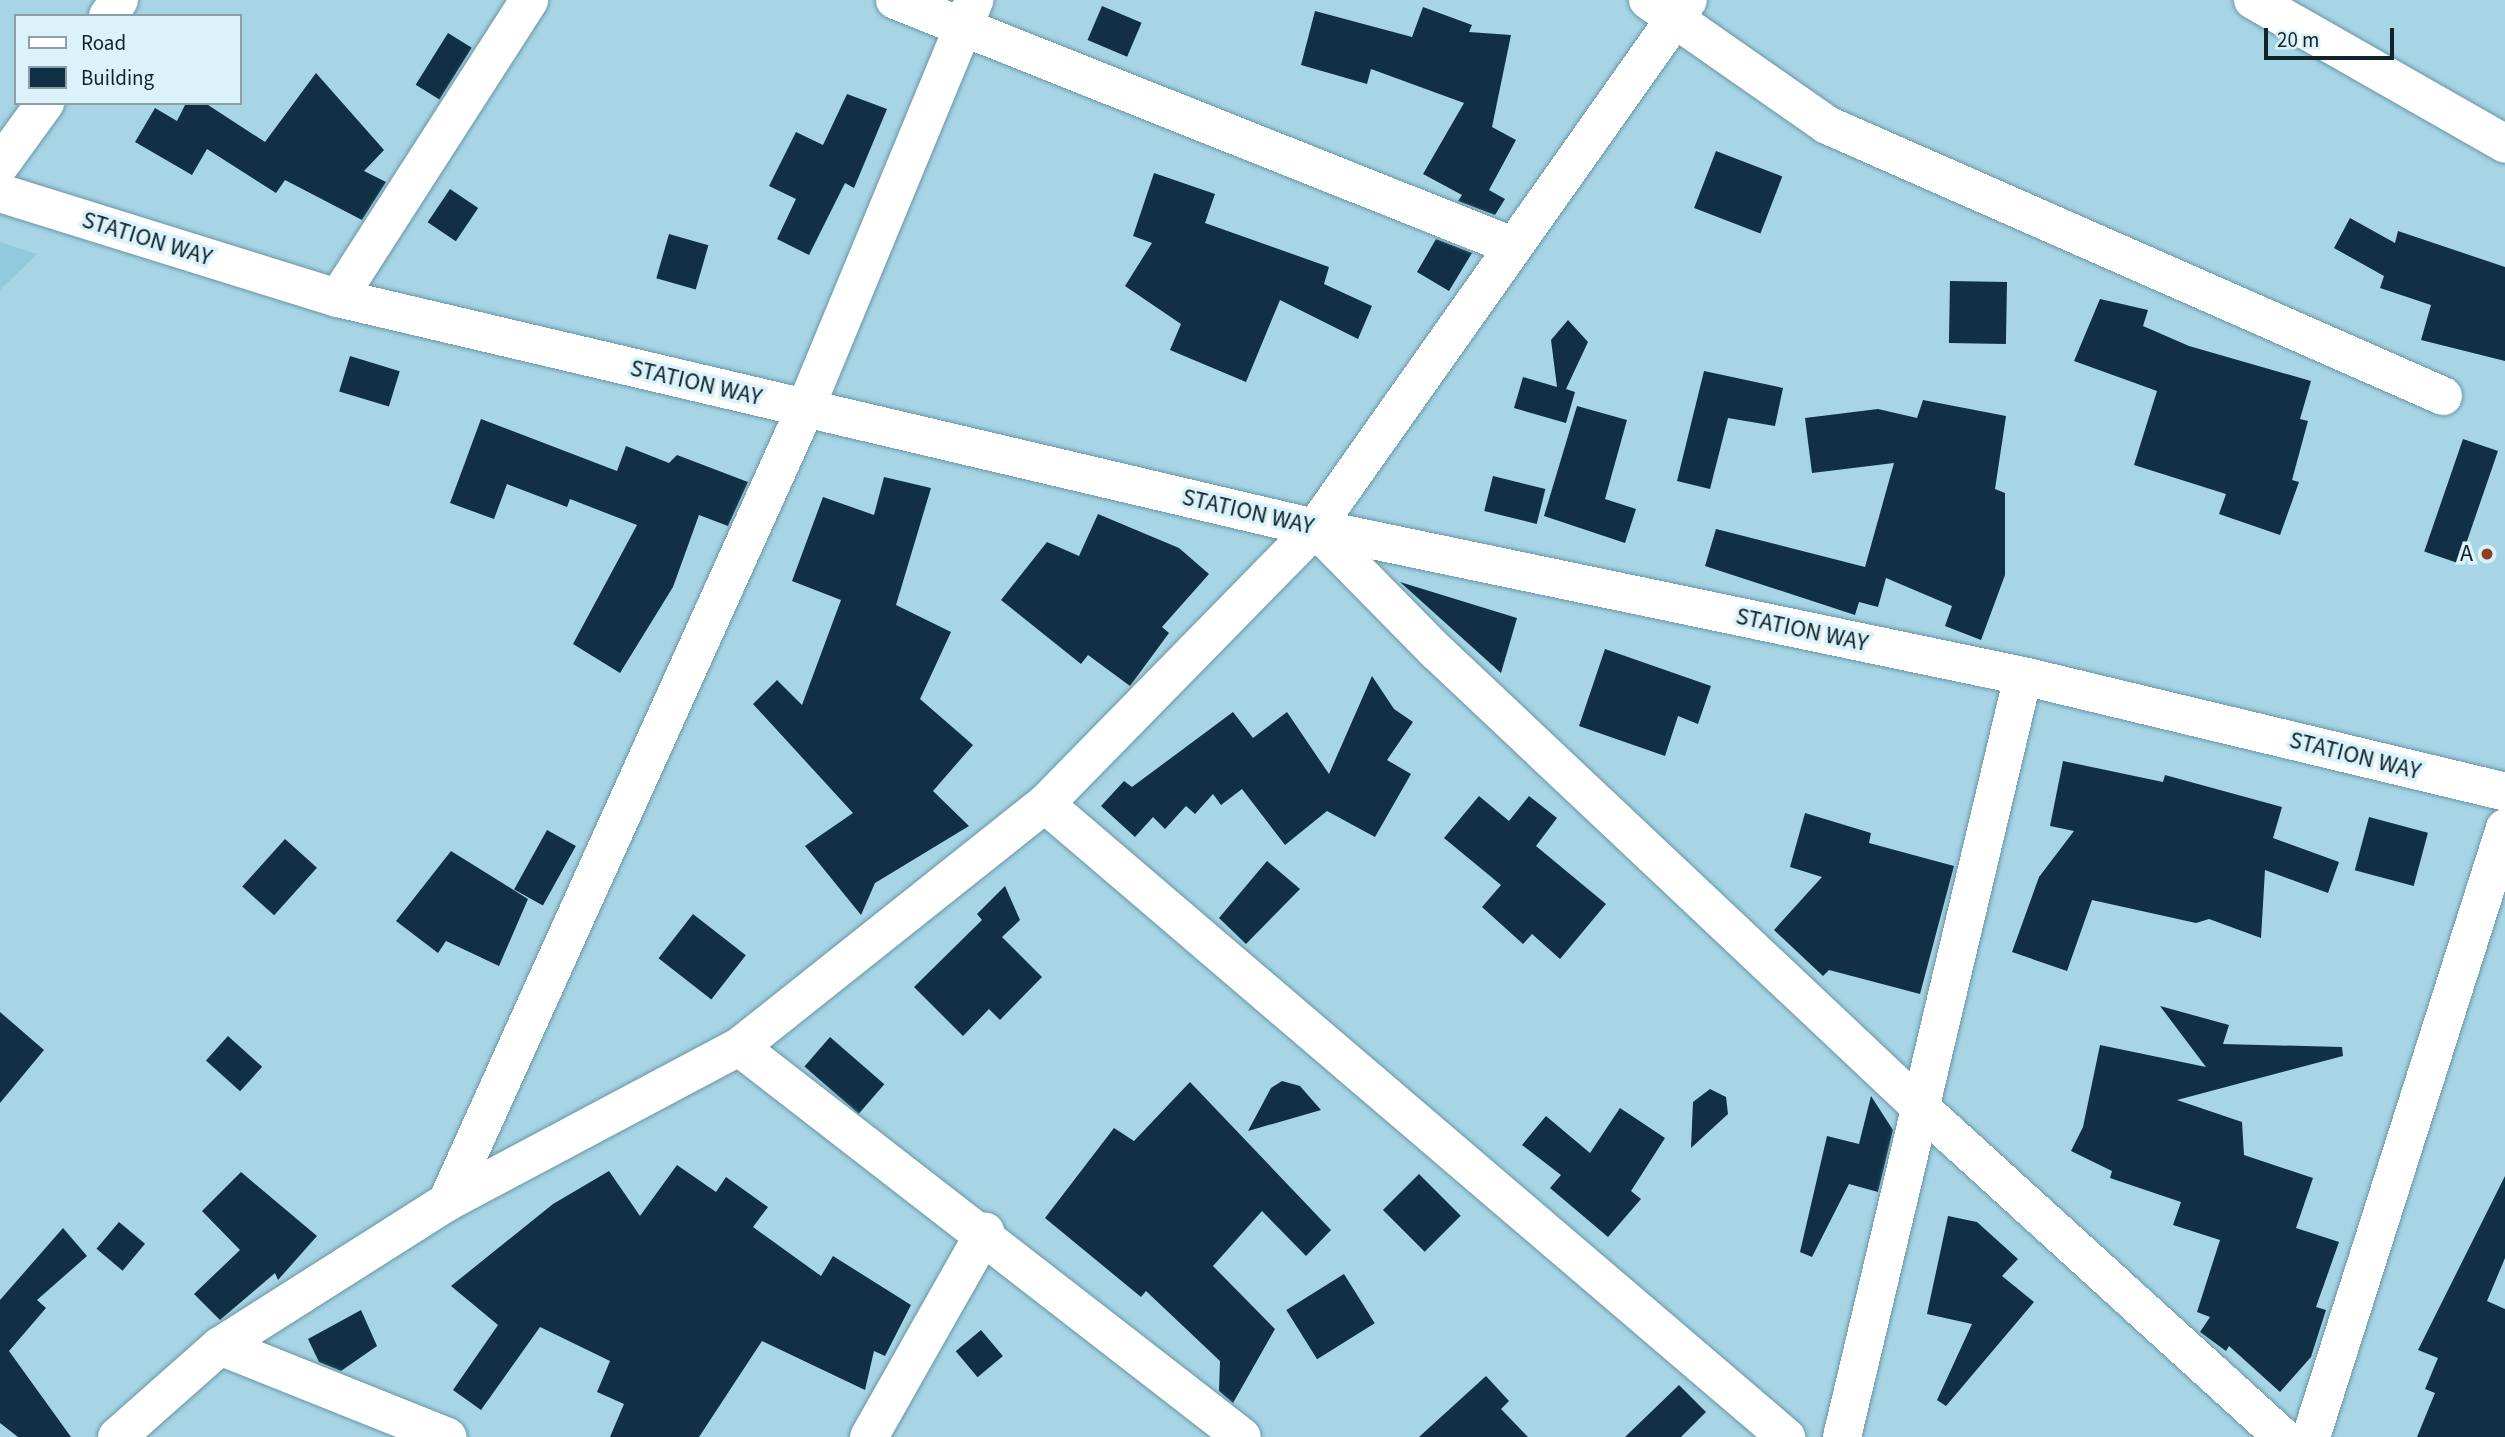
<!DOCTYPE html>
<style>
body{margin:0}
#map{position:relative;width:2505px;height:1437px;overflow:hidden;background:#a7d5e6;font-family:"Source Sans 3",sans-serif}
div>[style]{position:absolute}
.built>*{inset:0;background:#92cadd}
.building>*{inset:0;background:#113045;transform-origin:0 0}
.roads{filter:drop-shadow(0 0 2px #6995a5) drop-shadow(0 0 2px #6995a5)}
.minor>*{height:38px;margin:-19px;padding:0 19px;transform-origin:19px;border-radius:19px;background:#fff}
.secondary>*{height:38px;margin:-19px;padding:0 19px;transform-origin:19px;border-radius:19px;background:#fff}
.dots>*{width:19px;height:19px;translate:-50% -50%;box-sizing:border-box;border:4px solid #dbf2fa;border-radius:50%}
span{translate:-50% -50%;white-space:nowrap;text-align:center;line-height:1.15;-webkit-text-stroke:7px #dbf2fa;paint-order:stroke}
.street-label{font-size:24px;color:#102329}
.poi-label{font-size:24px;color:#102329}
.right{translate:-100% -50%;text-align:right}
.legend{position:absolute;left:14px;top:14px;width:228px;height:91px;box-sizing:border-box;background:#dbf2fa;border:2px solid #8a9fa6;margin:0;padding:9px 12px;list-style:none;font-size:21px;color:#102329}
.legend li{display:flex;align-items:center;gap:14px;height:35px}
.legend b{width:35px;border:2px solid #8a9fa6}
.scale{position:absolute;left:2264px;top:28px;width:130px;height:32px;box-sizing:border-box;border:4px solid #102329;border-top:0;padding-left:9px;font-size:21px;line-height:24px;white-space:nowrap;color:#102329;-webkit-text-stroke:5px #dbf2fa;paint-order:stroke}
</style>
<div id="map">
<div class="built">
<div style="clip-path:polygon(0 242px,37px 254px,0 290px)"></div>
</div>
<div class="building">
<div style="left:1102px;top:6px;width:43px;height:37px;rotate:23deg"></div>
<div style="clip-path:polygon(1423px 7px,1472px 25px,1469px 32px,1511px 35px,1492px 127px,1516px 140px,1489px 190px,1505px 199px,1495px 215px,1458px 201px,1462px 195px,1423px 174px,1464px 103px,1371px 69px,1367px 84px,1301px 65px,1315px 11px,1412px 37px)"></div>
<div style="left:448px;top:33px;width:28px;height:61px;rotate:32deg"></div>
<div style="clip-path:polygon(316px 73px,384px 150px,364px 171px,386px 182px,362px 220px,285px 180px,276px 193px,207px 149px,192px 175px,135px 142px,155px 108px,177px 121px,186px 103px,205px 103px,265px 142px)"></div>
<div style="clip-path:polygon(847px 94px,887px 109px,854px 188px,845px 183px,809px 255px,777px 239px,796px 199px,769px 186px,796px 132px,823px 145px)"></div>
<div style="left:1716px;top:151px;width:71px;height:61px;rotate:21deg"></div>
<div style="clip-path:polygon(1154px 173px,1215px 194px,1205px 223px,1329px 267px,1324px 284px,1372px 306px,1358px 339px,1280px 300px,1246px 382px,1170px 350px,1181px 324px,1125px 286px,1152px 243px,1133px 236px)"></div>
<div style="left:450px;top:189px;width:34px;height:40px;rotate:34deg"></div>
<div style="clip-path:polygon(2350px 218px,2395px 243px,2398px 231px,2505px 267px,2505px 361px,2421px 340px,2431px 305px,2380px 288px,2384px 276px,2334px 248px)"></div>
<div style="left:669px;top:234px;width:41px;height:46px;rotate:16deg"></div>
<div style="clip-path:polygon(1436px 239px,1472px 253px,1449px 291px,1417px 272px)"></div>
<div style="left:1950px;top:281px;width:57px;height:62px;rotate:1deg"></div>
<div style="clip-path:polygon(2100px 299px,2148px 310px,2143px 326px,2189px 346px,2311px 381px,2300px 419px,2308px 421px,2292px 480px,2299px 482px,2280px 535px,2219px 514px,2226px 494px,2134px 465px,2157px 391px,2074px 361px)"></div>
<div style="clip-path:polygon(1568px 320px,1588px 342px,1566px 389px,1575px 392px,1566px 423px,1514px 408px,1523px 377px,1557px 387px,1551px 340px)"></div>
<div style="left:350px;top:356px;width:52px;height:37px;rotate:17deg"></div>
<div style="clip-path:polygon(1704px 371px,1783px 388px,1775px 426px,1728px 418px,1710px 489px,1677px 481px)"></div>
<div style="clip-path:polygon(1923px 400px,2006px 416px,1995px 489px,2005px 493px,2005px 575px,1981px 640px,1945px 626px,1952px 606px,1886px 578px,1878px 607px,1859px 602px,1855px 615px,1705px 566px,1716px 529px,1865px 567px,1894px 463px,1812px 473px,1805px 418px,1878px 409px,1917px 418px)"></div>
<div style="clip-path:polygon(1577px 406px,1627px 420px,1605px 499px,1636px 509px,1625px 543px,1544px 516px)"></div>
<div style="clip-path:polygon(481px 419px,617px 471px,626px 446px,669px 463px,677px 455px,748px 482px,728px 526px,699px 515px,673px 587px,620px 673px,573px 644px,637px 525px,570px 499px,567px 507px,507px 484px,494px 519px,450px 503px)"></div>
<div style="left:2463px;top:439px;width:37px;height:119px;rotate:19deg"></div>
<div style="left:1493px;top:476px;width:54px;height:36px;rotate:14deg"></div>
<div style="clip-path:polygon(884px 477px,931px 488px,896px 605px,951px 632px,920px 699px,973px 745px,933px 791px,969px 826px,875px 883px,861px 915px,805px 846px,853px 813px,753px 704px,777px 680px,802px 705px,841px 600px,792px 581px,823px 497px,874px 515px)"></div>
<div style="clip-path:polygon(1098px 514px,1179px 548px,1209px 574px,1162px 627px,1169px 633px,1130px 686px,1088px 655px,1081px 664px,1001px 600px,1047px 542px,1079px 556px)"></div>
<div style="clip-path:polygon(1400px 582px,1517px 618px,1501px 673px)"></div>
<div style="clip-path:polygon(1605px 649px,1711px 686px,1698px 724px,1678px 716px,1665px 756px,1579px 726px)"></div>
<div style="clip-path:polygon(1372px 676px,1394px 709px,1413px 722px,1387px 760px,1411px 774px,1375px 837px,1327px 811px,1285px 845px,1242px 789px,1221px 805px,1213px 794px,1195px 814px,1186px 806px,1165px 829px,1153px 817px,1135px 837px,1101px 806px,1124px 781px,1132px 787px,1233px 712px,1253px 738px,1287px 712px,1329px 774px)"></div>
<div style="clip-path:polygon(2063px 761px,2163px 782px,2165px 775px,2282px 807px,2273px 838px,2339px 862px,2328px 893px,2265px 870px,2261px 938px,2209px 919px,2196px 923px,2092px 900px,2067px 971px,2012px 952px,2039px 877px,2074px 831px,2050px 826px)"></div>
<div style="clip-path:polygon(1479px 796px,1509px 821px,1529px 796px,1557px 818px,1536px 846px,1606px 904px,1560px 959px,1532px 934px,1523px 944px,1482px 907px,1501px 885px,1444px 838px)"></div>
<div style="clip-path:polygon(1805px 813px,1871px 833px,1869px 843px,1954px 866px,1920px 994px,1829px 970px,1823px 976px,1774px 930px,1822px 877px,1790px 867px)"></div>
<div style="left:2369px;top:817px;width:61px;height:55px;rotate:15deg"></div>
<div style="left:547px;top:830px;width:33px;height:68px;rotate:29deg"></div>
<div style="left:285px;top:839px;width:43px;height:64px;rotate:42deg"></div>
<div style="clip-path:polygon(451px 851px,528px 899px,499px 966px,446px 941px,438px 953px,396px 921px)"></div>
<div style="clip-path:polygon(1267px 861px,1300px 889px,1246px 944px,1219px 918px)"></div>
<div style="clip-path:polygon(1005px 886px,1020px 920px,1002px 937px,1042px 977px,1000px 1020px,989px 1009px,963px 1036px,914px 987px,982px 920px,977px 914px)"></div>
<div style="left:693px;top:914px;width:67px;height:56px;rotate:38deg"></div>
<div style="clip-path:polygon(2160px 1006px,2229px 1025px,2223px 1044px,2342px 1047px,2343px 1056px,2177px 1100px,2242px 1122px,2244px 1155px,2313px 1178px,2296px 1228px,2339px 1242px,2316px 1307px,2326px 1310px,2311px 1357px,2280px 1392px,2229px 1346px,2226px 1351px,2200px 1332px,2210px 1317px,2197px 1312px,2220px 1240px,2173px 1225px,2181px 1202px,2110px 1178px,2112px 1171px,2071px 1151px,2083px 1127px,2100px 1045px,2206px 1067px)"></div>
<div style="clip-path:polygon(0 1012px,44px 1050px,0 1103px)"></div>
<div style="left:228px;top:1036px;width:46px;height:33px;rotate:42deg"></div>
<div style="left:830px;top:1037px;width:72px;height:39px;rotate:41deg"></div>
<div style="clip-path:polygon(1282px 1081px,1300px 1086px,1321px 1110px,1248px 1131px,1271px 1088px)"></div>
<div style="clip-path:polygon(1190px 1082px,1331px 1230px,1306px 1256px,1262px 1211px,1213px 1266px,1275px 1329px,1233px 1403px,1219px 1391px,1220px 1361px,1146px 1291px,1141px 1297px,1045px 1218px,1114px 1128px,1134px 1141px)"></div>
<div style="clip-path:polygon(1710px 1089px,1726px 1097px,1728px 1114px,1691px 1148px,1693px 1102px)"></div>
<div style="clip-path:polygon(1871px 1096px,1893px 1130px,1878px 1192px,1849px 1184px,1812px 1257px,1800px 1252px,1827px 1136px,1859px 1144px)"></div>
<div style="clip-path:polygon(1620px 1108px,1665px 1138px,1631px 1191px,1641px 1199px,1608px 1237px,1550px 1188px,1561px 1175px,1522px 1145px,1546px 1116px,1590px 1153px)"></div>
<div style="clip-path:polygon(677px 1165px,716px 1192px,726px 1177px,768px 1207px,753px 1227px,821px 1276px,833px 1256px,911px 1305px,885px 1356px,874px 1351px,865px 1390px,762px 1341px,699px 1437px,610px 1437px,624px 1404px,597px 1392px,610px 1361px,540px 1327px,481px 1410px,453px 1390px,498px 1325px,451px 1286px,553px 1204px,609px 1171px,640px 1216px)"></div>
<div style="clip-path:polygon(241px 1172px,317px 1236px,278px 1280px,275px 1273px,220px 1320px,194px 1294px,240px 1250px,202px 1211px)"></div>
<div style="left:1419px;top:1174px;width:59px;height:51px;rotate:45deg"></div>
<div style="clip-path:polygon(2505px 1176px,2505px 1258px,2487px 1301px,2505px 1309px,2505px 1437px,2417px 1437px,2435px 1393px,2425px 1389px,2438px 1358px,2418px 1350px)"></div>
<div style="clip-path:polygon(1948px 1216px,1977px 1222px,2018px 1259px,2002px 1276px,2034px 1302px,1946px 1406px,1937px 1400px,1972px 1324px,1927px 1314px)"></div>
<div style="left:119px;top:1222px;width:34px;height:35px;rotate:40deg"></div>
<div style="clip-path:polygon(63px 1228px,87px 1256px,37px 1300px,46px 1308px,9px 1351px,71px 1437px,18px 1437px,0 1423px,0 1300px)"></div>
<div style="left:1344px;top:1274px;width:58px;height:68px;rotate:58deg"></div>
<div style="clip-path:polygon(361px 1310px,377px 1346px,341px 1371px,319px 1362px,308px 1339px)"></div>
<div style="left:981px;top:1330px;width:34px;height:33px;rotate:50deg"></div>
<div style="clip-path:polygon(1486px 1376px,1509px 1401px,1501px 1409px,1528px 1437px,1419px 1437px)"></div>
<div style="clip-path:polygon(1679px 1385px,1706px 1412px,1681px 1437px,1625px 1437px)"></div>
</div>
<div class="roads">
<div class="minor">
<div style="left:895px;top:0;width:662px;rotate:21.72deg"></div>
<div style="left:1648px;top:0;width:218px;rotate:34.9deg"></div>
<div style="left:1827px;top:125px;width:673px;rotate:23.75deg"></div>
<div style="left:2253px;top:0;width:290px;rotate:29.7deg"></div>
<div style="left:108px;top:16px;width:19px;rotate:-55deg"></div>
<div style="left:0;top:165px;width:77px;rotate:-54deg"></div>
<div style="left:338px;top:298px;width:354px;rotate:-57.3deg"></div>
<div style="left:1315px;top:528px;width:173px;rotate:45.5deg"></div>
<div style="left:1436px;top:651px;width:666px;rotate:43.3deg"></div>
<div style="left:1921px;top:1108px;width:489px;rotate:42.3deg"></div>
<div style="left:1045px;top:804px;width:975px;rotate:40.51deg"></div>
<div style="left:739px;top:1047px;width:636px;rotate:37.79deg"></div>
<div style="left:447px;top:1202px;width:870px;rotate:-65.7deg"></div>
<div style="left:805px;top:409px;width:443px;rotate:-67.5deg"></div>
<div style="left:220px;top:1346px;width:245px;rotate:21.8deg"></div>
<div style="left:117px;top:1437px;width:137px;rotate:-41.5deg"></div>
<div style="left:220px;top:1346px;width:269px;rotate:-32.4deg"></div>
<div style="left:447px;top:1202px;width:331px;rotate:-28deg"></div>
<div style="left:739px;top:1047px;width:391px;rotate:-38.5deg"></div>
<div style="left:1045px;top:804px;width:386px;rotate:-45.6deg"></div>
<div style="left:1315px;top:528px;width:646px;rotate:-54.76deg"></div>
<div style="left:869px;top:1437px;width:236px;rotate:-60.5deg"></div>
<div style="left:1842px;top:1437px;width:782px;rotate:-76.62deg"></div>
<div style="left:2311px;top:1437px;width:639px;rotate:-72.33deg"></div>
</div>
<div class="secondary">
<div style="left:0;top:193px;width:354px;rotate:17.3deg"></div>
<div style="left:338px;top:298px;width:1004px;rotate:13.25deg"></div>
<div style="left:1315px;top:528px;width:723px;rotate:11.81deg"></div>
<div style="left:2023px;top:676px;width:496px;rotate:13.5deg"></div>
</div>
</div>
<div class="dots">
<div style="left:2487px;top:554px;background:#8a4224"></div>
</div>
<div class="street-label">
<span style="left:147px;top:239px;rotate:17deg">STATION WAY</span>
<span style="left:696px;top:383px;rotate:13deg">STATION WAY</span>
<span style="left:1248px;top:512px;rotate:13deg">STATION WAY</span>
<span style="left:1802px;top:630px;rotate:12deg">STATION WAY</span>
<span style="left:2355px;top:756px;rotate:14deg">STATION WAY</span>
</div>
<div class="poi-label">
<span class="right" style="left:2473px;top:554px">A</span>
</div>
<ul class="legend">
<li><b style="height:9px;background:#fff"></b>Road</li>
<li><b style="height:19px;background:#113045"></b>Building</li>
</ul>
<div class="scale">20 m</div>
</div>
